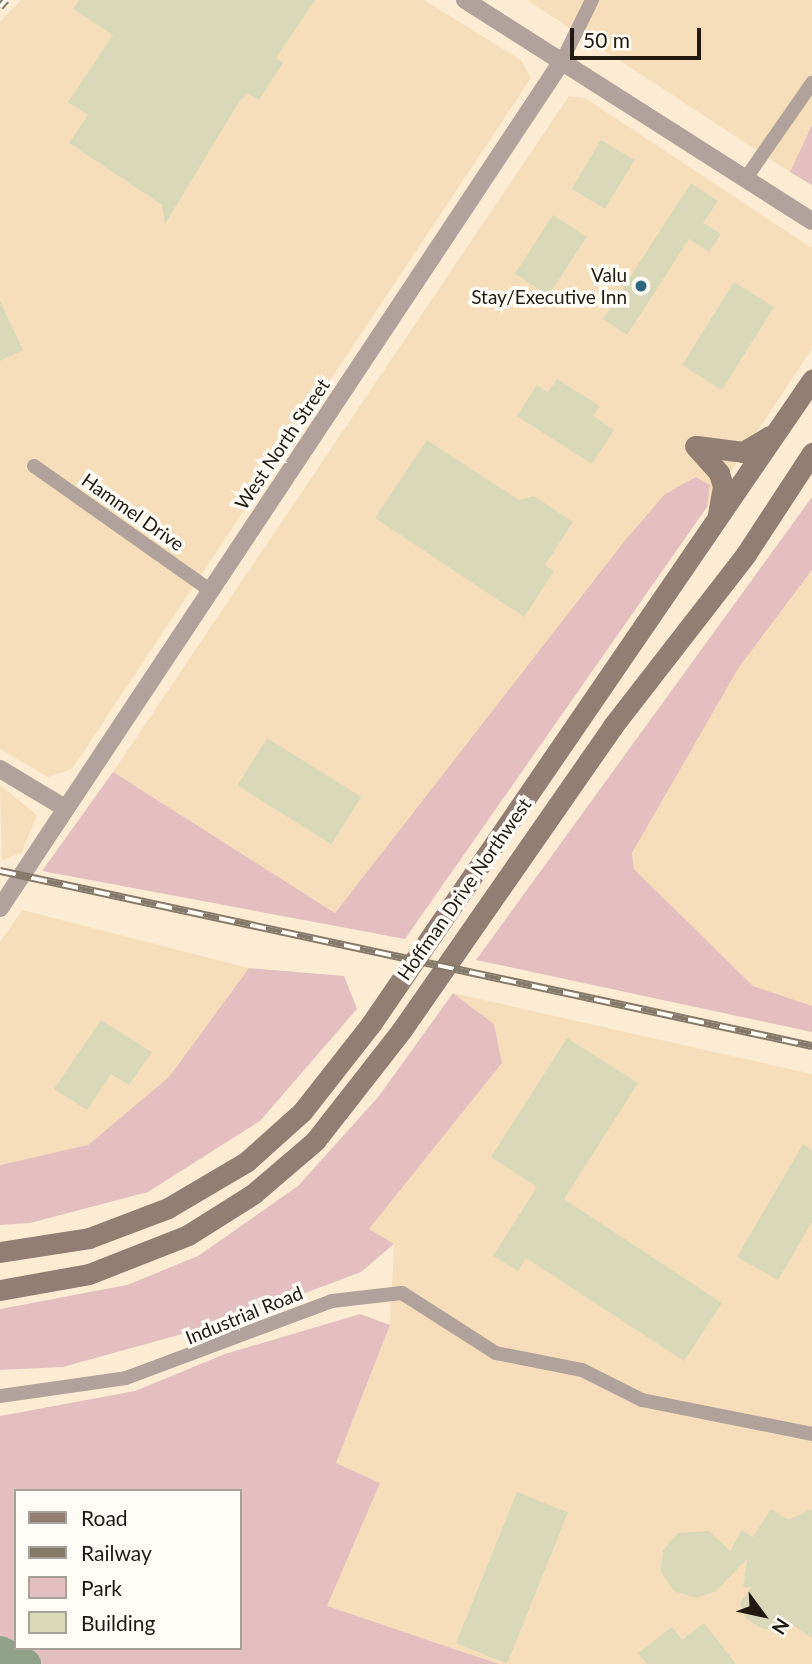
<!DOCTYPE html>
<style>
body{margin:0}
#map{position:relative;width:812px;height:1664px;overflow:hidden;background:#fcecd4;font-family:Lato,sans-serif}
div>[style]{position:absolute}
.built>*{inset:0;background:#f7deba}
.green>*{inset:0;background:#e3bfc0}
.river>*{height:32px;margin:-16px;padding:0 16px;transform-origin:16px;border-radius:16px;background:#90a38a}
.building>*{inset:0;background:#d9d9ba;transform-origin:0 0}
.minor>*{height:14px;margin:-7px;padding:0 7px;transform-origin:7px;border-radius:7px;background:#b1a39b}
.tertiary>*{height:18px;margin:-9px;padding:0 9px;transform-origin:9px;border-radius:9px;background:#b1a39b}
.secondary>*{height:21px;margin:-10.5px;padding:0 10.5px;transform-origin:10.5px;border-radius:10.5px;background:#937e74}
.rail>*{height:8px;margin-top:-4px;transform-origin:0;background:repeating-linear-gradient(90deg,#fffbf5 0 16px,#857969 0 32px);box-sizing:border-box;border-block:2px solid #857969}
.dots>*{width:19px;height:19px;translate:-50% -50%;box-sizing:border-box;border:4px solid #fffbf5;border-radius:50%}
span{translate:-50% -50%;white-space:nowrap;text-align:center;line-height:1.15;-webkit-text-stroke:7px #fffbf5;paint-order:stroke}
.poi-label{font-size:19px;color:#221a10}
.right{translate:-100% -50%;text-align:right}
.street-label{font-size:19px;color:#221a10}
.legend{position:absolute;left:14px;top:1489px;width:228px;height:161px;box-sizing:border-box;background:#fffbf5;border:2px solid #a7a199;margin:0;padding:9px 12px;list-style:none;font-size:21px;color:#221a10}
.legend li{display:flex;align-items:center;gap:14px;height:35px}
.legend b{width:35px;border:2px solid #a7a199}
.north{position:absolute;left:728px;top:1580px;width:70px;height:70px;-webkit-text-stroke:5px #fffbf5;paint-order:stroke;rotate:123deg;font-size:19px;font-weight:700;line-height:28px;text-align:center;color:#221a10}
.north::after{content:'';display:block;margin:auto;width:24px;height:32px;background:#221a10;clip-path:polygon(50% 0,100% 100%,50% 72%,0 100%)}
.scale{position:absolute;left:570px;top:28px;width:131px;height:32px;box-sizing:border-box;border:4px solid #221a10;border-top:0;padding-left:9px;font-size:21px;line-height:24px;white-space:nowrap;color:#221a10;-webkit-text-stroke:5px #fffbf5;paint-order:stroke}
</style>
<div id="map">
<div class="built">
<div style="clip-path:polygon(21px 0,424px 0,521px 60px,531px 78px,72px 769px,48px 777px,0 749px,0 22px)"></div>
<div style="clip-path:polygon(527px 0,812px 0,812px 125px,790px 172px)"></div>
<div style="clip-path:polygon(569px 96px,585px 98px,812px 248px,812px 349px,707px 507px,710px 485px,416px 813px,335px 913px,113px 772px)"></div>
<div style="clip-path:polygon(812px 570px,812px 1006px,753px 986px,634px 869px,632px 853px,739px 666px)"></div>
<div style="clip-path:polygon(0 785px,37px 815px,22px 852px,2px 861px)"></div>
<div style="clip-path:polygon(22px 910px,249px 968px,169px 1077px,88px 1145px,0 1165px,0 942px)"></div>
<div style="clip-path:polygon(453px 993px,812px 1074px,812px 1664px,499px 1664px,326px 1606px,380px 1483px,336px 1463px,390px 1325px,394px 1244px,368px 1230px,502px 1063px,494px 1024px)"></div>
</div>
<div class="green">
<div style="clip-path:polygon(812px 125px,812px 185px,790px 172px)"></div>
<div style="clip-path:polygon(696px 477px,710px 485px,707px 507px,405px 939px,42px 871px,113px 772px,335px 913px,627px 538px,665px 494px)"></div>
<div style="clip-path:polygon(812px 497px,812px 570px,739px 667px,632px 853px,634px 869px,753px 986px,812px 1006px,812px 1032px,476px 960px)"></div>
<div style="clip-path:polygon(249px 968px,344px 976px,357px 1009px,260px 1121px,148px 1192px,30px 1223px,0 1225px,0 1165px,88px 1145px,169px 1077px)"></div>
<div style="clip-path:polygon(453px 993px,494px 1024px,502px 1063px,369px 1229px,394px 1244px,361px 1272px,236px 1319px,63px 1367px,0 1370px,0 1309px,127px 1285px,198px 1256px,298px 1186px,379px 1096px)"></div>
<div style="clip-path:polygon(evenodd,360px 1314px,390px 1325px,336px 1463px,380px 1483px,327px 1606px,499px 1664px,0 1664px,0 1416px,135px 1391px,225px 1354px,360px 1314px,16px 1491px,240px 1491px,240px 1648px,16px 1648px,16px 1491px)"></div>
</div>
<div class="river">
<div style="left:0;top:1652px;width:28px;rotate:26deg"></div>
</div>
<div class="building">
<div style="clip-path:polygon(79px 0,315px 0,276px 58px,283px 63px,259px 100px,249px 94px,240px 100px,165px 224px,162px 205px,69px 143px,88px 115px,68px 102px,113px 35px,73px 9px)"></div>
<div style="left:601px;top:140px;width:39px;height:57px;rotate:31deg"></div>
<div style="clip-path:polygon(691px 183px,718px 201px,703px 223px,721px 234px,709px 252px,689px 239px,627px 335px,603px 319px)"></div>
<div style="left:553px;top:215px;width:40px;height:70px;rotate:33deg"></div>
<div style="left:734px;top:282px;width:47px;height:98px;rotate:32deg"></div>
<div style="clip-path:polygon(0 301px,23px 350px,0 361px)"></div>
<div style="clip-path:polygon(557px 379px,600px 406px,593px 416px,614px 430px,592px 464px,517px 416px,537px 385px,548px 392px)"></div>
<div style="clip-path:polygon(427px 440px,519px 500px,534px 496px,573px 522px,545px 565px,554px 571px,524px 617px,375px 518px)"></div>
<div style="left:267px;top:738px;width:111px;height:56px;rotate:32deg"></div>
<div style="clip-path:polygon(101px 1020px,152px 1052px,129px 1085px,111px 1074px,87px 1110px,54px 1089px)"></div>
<div style="clip-path:polygon(567px 1038px,638px 1083px,564px 1199px,722px 1303px,684px 1361px,526px 1258px,518px 1271px,493px 1256px,537px 1187px,491px 1157px)"></div>
<div style="clip-path:polygon(803px 1144px,812px 1150px,812px 1222px,778px 1280px,737px 1257px)"></div>
<div style="left:517px;top:1492px;width:55px;height:163px;rotate:22deg"></div>
<div style="clip-path:polygon(771px 1509px,788px 1520px,812px 1509px,812px 1638px,787px 1621px,765px 1630px,745px 1618px,740px 1603px,751px 1587px,743px 1588px,747px 1559px,716px 1591px,696px 1598px,674px 1591px,661px 1572px,663px 1550px,678px 1533px,709px 1531px,730px 1551px,742px 1530px,753px 1537px)"></div>
<div style="clip-path:polygon(704px 1623px,736px 1664px,647px 1664px,638px 1653px,672px 1627px,682px 1640px)"></div>
</div>
<div class="minor">
<div style="left:562px;top:61px;width:68px;rotate:-63.8deg"></div>
<div style="left:746px;top:178px;width:116px;rotate:-55.2deg"></div>
<div style="left:34px;top:466px;width:215px;rotate:35.2deg"></div>
<div style="left:0;top:1396px;width:127px;rotate:-8.1deg"></div>
<div style="left:126px;top:1378px;width:220px;rotate:-20.5deg"></div>
<div style="left:332px;top:1301px;width:70px;rotate:-6.5deg"></div>
<div style="left:402px;top:1293px;width:112px;rotate:32.6deg"></div>
<div style="left:496px;top:1353px;width:88px;rotate:11.2deg"></div>
<div style="left:582px;top:1370px;width:67px;rotate:26.6deg"></div>
<div style="left:642px;top:1400px;width:173px;rotate:11.3deg"></div>
</div>
<div class="tertiary">
<div style="left:465px;top:0;width:411px;rotate:32.5deg"></div>
<div style="left:0;top:769px;width:76px;rotate:31deg"></div>
<div style="left:0;top:908px;width:1016px;rotate:-56.43deg"></div>
</div>
<div class="secondary">
<div style="left:695px;top:446px;width:36px;rotate:48deg"></div>
<div style="left:719px;top:473px;width:14px;rotate:73deg"></div>
<div style="left:723px;top:486px;width:28px;rotate:100deg"></div>
<div style="left:697px;top:446px;width:46px;rotate:7.4deg"></div>
<div style="left:743px;top:452px;width:31px;rotate:-31deg"></div>
<div style="left:0;top:1252px;width:90px;rotate:-8.9deg"></div>
<div style="left:89px;top:1238px;width:85px;rotate:-20.8deg"></div>
<div style="left:168px;top:1208px;width:91px;rotate:-30.5deg"></div>
<div style="left:246px;top:1162px;width:75px;rotate:-41.8deg"></div>
<div style="left:302px;top:1112px;width:112px;rotate:-51.9deg"></div>
<div style="left:371px;top:1024px;width:781px;rotate:-55.6deg"></div>
<div style="left:0;top:1290px;width:90px;rotate:-10.2deg"></div>
<div style="left:89px;top:1274px;width:106px;rotate:-21.5deg"></div>
<div style="left:188px;top:1235px;width:77px;rotate:-32.2deg"></div>
<div style="left:253px;top:1194px;width:82px;rotate:-40.5deg"></div>
<div style="left:315px;top:1141px;width:140px;rotate:-52deg"></div>
<div style="left:401px;top:1031px;width:370px;rotate:-55.2deg"></div>
<div style="left:612px;top:727px;width:219px;rotate:-52.2deg"></div>
<div style="left:746px;top:554px;width:121px;rotate:-56.8deg"></div>
</div>
<div class="rail">
<div style="left:0;top:7px;width:9px;rotate:-49deg"></div>
<div style="left:0;top:871px;width:831px;rotate:12.16deg"></div>
</div>
<div class="dots">
<div style="left:641px;top:286px;background:#2d6780"></div>
</div>
<div class="poi-label">
<span class="right" style="left:627px;top:286px">Valu<br>Stay/Executive Inn</span>
</div>
<div class="street-label">
<span style="left:282px;top:444px;rotate:-56deg">West North Street</span>
<span style="left:133px;top:512px;rotate:35deg">Hammel Drive</span>
<span style="left:464px;top:889px;rotate:-55deg">Hoffman Drive Northwest</span>
<span style="left:244px;top:1315px;rotate:-22deg">Industrial Road</span>
</div>
<ul class="legend">
<li><b style="height:9px;background:#937e74"></b>Road</li>
<li><b style="height:9px;background:#857969"></b>Railway</li>
<li><b style="height:19px;background:#e3bfc0"></b>Park</li>
<li><b style="height:19px;background:#d9d9ba"></b>Building</li>
</ul>
<div class="north">N</div>
<div class="scale">50 m</div>
</div>
